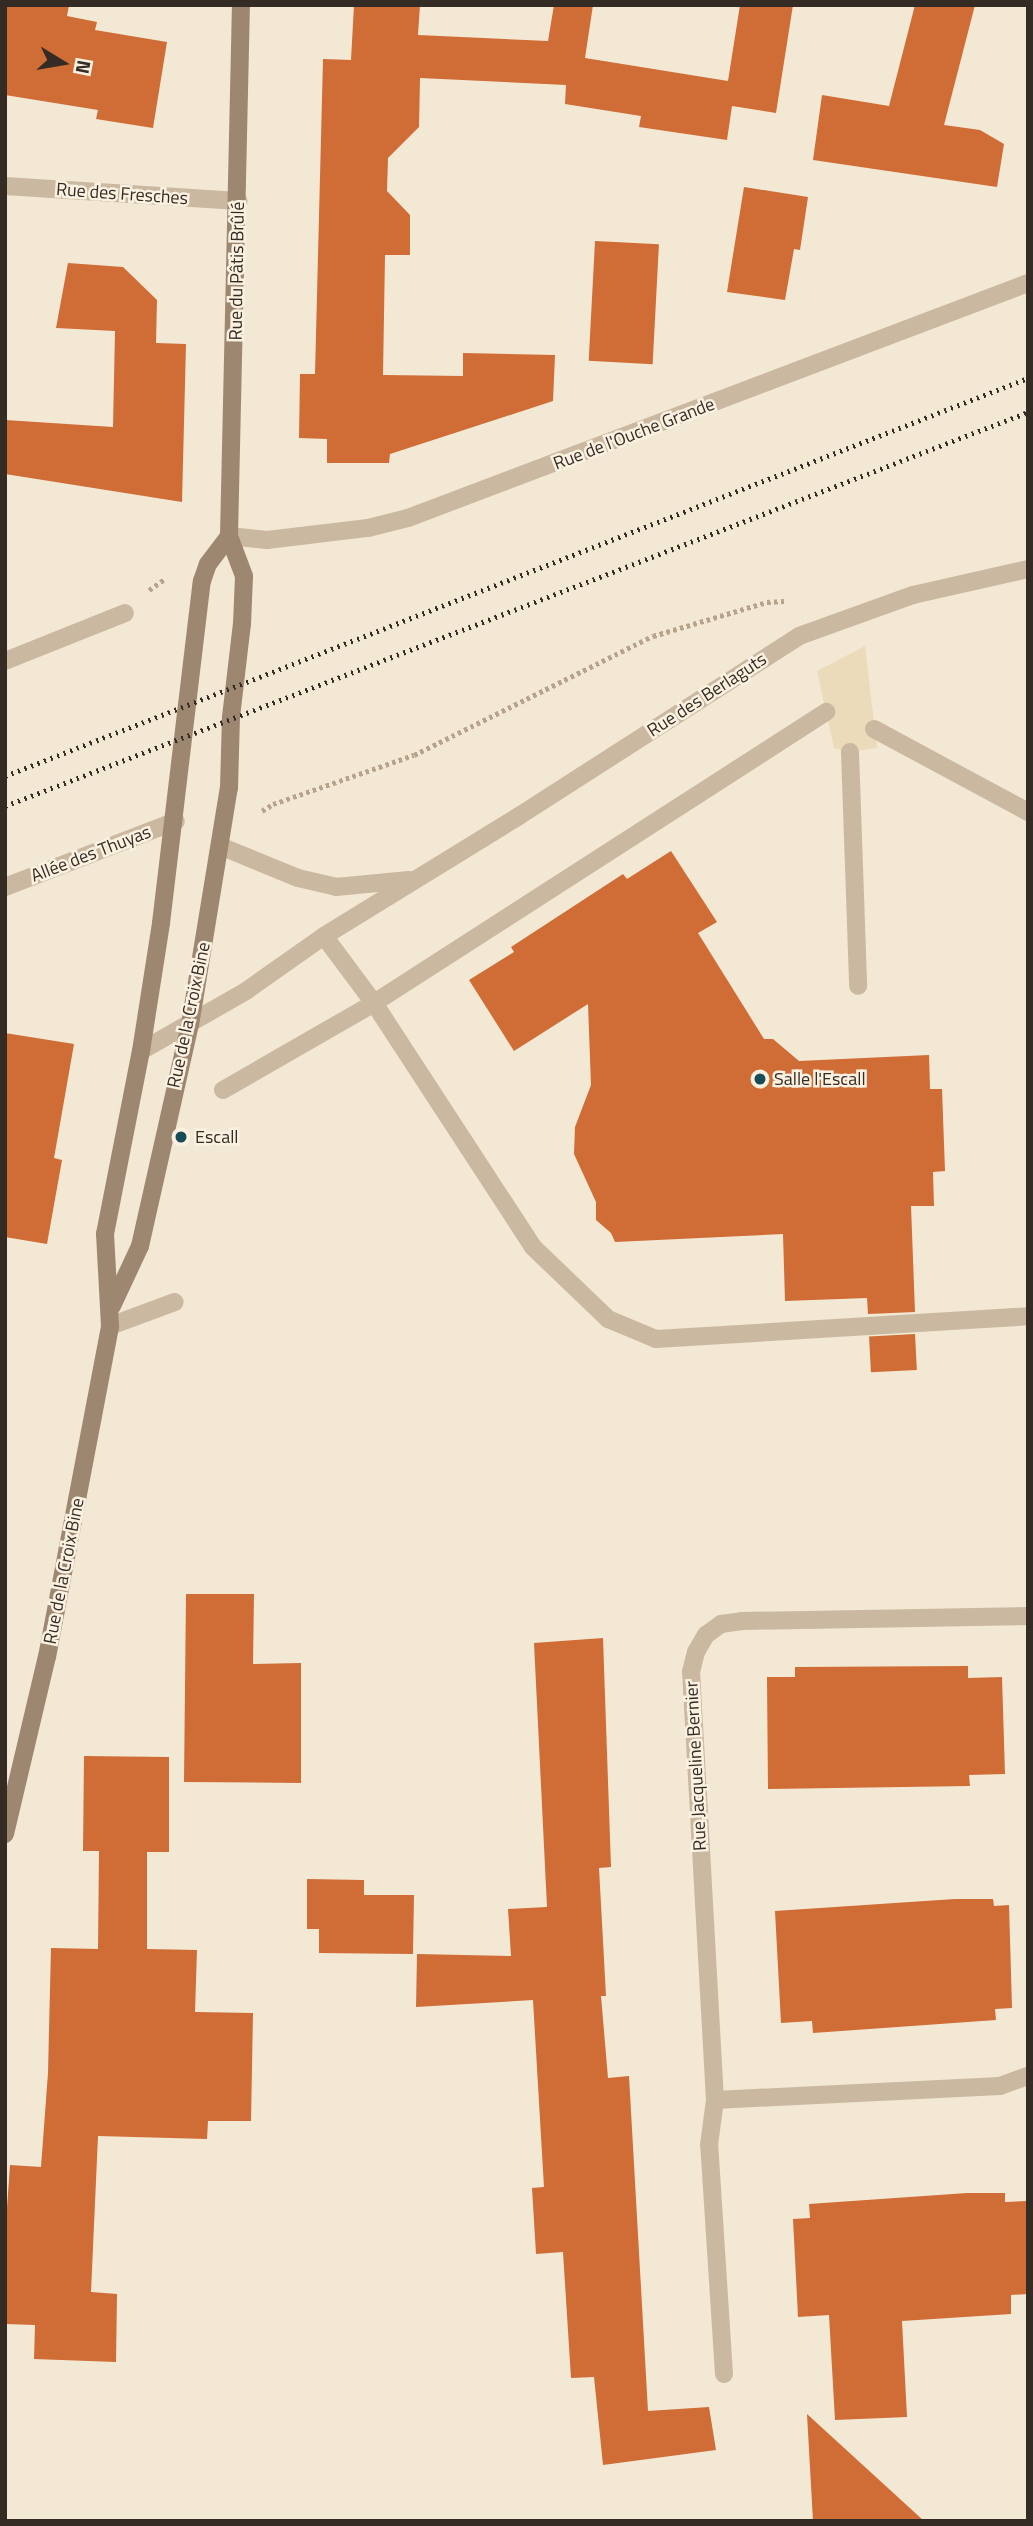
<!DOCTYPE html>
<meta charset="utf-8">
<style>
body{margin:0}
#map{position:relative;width:1033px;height:2526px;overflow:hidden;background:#f2e8d4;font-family:"Titillium Web",sans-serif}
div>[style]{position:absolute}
.plaza>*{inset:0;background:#ecdbba}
.building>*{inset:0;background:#d06c35;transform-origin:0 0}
.path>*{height:4.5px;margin-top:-2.25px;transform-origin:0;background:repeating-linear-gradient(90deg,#b7a28a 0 3.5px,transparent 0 7px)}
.lane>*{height:18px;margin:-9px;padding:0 9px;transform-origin:9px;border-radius:9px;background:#cbb8a0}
.street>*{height:18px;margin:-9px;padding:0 9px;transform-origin:9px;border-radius:9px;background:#cbb8a0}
.secondary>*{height:18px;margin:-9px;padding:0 9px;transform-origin:9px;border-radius:9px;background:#9e8771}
.rail>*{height:5px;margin-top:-2.5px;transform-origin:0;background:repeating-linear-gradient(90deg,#342b24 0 2px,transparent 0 7px)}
.dots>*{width:19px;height:19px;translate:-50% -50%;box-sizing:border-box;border:4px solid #faf1e1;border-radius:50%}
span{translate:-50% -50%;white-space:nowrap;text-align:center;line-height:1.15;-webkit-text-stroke:5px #faf1e1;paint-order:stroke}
.street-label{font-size:18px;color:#342b24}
.poi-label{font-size:18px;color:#342b24}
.left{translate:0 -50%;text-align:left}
.frame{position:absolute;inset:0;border:7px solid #342b24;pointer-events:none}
.north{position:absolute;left:28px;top:28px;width:70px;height:70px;-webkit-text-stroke:5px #faf1e1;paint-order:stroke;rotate:101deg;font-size:19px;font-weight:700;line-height:28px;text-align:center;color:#342b24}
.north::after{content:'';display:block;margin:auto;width:24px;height:32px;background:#342b24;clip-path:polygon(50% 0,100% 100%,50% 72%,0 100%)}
</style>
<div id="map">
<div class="plaza">
<div style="clip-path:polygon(865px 646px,877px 748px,850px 752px,834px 748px,817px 671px)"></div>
</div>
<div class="building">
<div style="clip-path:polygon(5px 5px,69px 5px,67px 16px,97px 22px,95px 30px,167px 42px,153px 128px,96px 119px,98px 110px,5px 95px)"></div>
<div style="clip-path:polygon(354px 5px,420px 5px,418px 35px,548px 41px,554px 5px,593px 5px,585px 58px,728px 81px,740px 5px,793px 5px,776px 113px,732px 106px,727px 140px,639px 127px,641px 116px,565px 104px,566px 85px,420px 78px,419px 127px,388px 158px,387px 191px,410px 215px,410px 255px,385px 255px,383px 375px,463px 376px,463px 353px,555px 355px,553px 401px,390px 454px,389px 463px,327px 463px,327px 439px,299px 438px,300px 374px,315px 374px,323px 59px,351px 60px)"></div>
<div style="clip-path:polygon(915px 5px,975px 5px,944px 125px,980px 130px,1004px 144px,997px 187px,813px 160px,822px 95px,889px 106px)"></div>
<div style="clip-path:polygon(744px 187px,808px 197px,800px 250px,794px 249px,785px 300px,727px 292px)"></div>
<div style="left:595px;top:241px;width:64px;height:120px;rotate:3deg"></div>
<div style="clip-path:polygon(68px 263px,123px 267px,157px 300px,156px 343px,186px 344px,182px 502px,5px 474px,5px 420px,113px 427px,115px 331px,56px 328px)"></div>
<div style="clip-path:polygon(671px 851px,717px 922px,698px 933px,764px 1039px,773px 1039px,799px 1061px,929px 1055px,930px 1089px,942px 1089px,945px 1171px,933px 1172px,934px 1206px,911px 1206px,915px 1312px,868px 1314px,867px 1298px,785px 1301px,783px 1234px,615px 1242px,611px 1233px,596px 1220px,596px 1202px,574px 1154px,575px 1127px,591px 1085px,588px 1004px,514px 1051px,469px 980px,514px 952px,511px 947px,623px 874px,627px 879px)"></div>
<div style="clip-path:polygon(5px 1033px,74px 1044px,54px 1158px,62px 1160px,47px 1244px,5px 1237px)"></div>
<div style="left:915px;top:1334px;width:36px;height:46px;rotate:87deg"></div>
<div style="clip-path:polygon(186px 1594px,254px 1594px,253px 1664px,301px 1663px,301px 1783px,184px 1782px)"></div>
<div style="clip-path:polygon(603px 1638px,611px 1867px,599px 1868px,606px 1996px,601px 1996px,608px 2078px,629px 2076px,648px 2411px,709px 2407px,716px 2450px,603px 2465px,594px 2377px,571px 2378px,563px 2252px,536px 2254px,532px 2188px,544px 2187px,533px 2000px,416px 2007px,417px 1954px,511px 1956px,508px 1909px,547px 1907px,534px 1643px)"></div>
<div style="clip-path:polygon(968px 1666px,968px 1678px,1002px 1677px,1005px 1774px,969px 1775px,970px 1786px,768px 1789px,767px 1677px,795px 1677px,795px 1667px)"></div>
<div style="clip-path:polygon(84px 1756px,169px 1757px,169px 1852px,147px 1852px,147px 1949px,197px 1950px,195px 2012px,253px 2013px,251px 2121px,208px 2121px,207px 2139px,98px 2136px,91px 2292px,117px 2294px,116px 2362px,34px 2359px,35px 2325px,5px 2324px,5px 2236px,10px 2165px,41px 2167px,48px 2073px,51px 1948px,98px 1949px,99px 1851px,83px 1851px)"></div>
<div style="clip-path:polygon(307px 1879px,364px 1880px,364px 1895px,414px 1895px,413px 1954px,319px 1953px,319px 1929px,307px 1929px)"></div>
<div style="clip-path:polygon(955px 1899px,993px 1899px,994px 1906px,1009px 1905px,1012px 2008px,995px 2009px,996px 2020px,813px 2033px,812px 2021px,781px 2023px,775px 1911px)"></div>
<div style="clip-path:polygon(967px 2193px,1005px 2193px,1005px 2202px,1026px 2201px,1028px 2294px,1011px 2295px,1011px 2314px,902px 2321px,907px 2417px,835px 2420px,829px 2315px,798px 2317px,793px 2219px,810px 2218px,809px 2204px)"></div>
<div style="clip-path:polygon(807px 2414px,924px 2521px,813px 2521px)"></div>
</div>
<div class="path">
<div style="left:149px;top:590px;width:19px;rotate:-35deg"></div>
<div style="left:262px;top:811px;width:13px;rotate:-32deg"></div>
<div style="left:273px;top:804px;width:149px;rotate:-19.2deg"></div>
<div style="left:414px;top:755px;width:267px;rotate:-26.5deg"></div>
<div style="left:653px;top:636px;width:119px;rotate:-16.6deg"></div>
<div style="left:767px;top:602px;width:17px;rotate:-3deg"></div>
</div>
<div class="lane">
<div style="left:324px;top:936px;width:84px;rotate:53.3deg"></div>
<div style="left:374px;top:1003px;width:291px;rotate:56.9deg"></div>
<div style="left:533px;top:1247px;width:104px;rotate:43.8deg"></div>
<div style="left:608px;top:1319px;width:52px;rotate:22.6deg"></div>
<div style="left:656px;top:1339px;width:373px;rotate:-3.5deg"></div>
<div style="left:110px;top:1326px;width:69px;rotate:-20.3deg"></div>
<div style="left:715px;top:2100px;width:285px;rotate:-2.8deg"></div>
<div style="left:1000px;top:2086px;width:30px;rotate:-20deg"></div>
<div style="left:724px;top:2374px;width:229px;rotate:-93.7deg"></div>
<div style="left:709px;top:2145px;width:45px;rotate:-82.4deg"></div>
<div style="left:715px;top:2100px;width:429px;rotate:-93.2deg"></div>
<div style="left:691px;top:1672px;width:21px;rotate:-76deg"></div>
<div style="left:696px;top:1652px;width:20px;rotate:-60deg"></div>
<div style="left:706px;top:1635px;width:19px;rotate:-36deg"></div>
<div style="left:721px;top:1624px;width:21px;rotate:-8deg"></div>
<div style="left:742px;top:1621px;width:286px;rotate:-1deg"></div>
</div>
<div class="street">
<div style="left:5px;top:186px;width:234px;rotate:3.7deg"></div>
<div style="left:229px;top:536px;width:38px;rotate:6deg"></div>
<div style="left:267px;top:540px;width:102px;rotate:-6.8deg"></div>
<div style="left:368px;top:528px;width:41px;rotate:-14deg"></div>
<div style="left:408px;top:518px;width:663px;rotate:-20.76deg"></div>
<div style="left:5px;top:661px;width:129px;rotate:-21.8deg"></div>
<div style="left:874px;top:729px;width:175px;rotate:28.3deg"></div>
<div style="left:850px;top:752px;width:234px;rotate:88deg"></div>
<div style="left:220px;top:846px;width:84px;rotate:22.3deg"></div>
<div style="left:298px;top:878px;width:39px;rotate:13deg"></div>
<div style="left:336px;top:887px;width:73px;rotate:-5.5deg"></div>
<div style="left:5px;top:887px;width:183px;rotate:-21.1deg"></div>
<div style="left:141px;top:1051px;width:121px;rotate:-29.7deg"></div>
<div style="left:246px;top:991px;width:95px;rotate:-35.2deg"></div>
<div style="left:324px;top:936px;width:229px;rotate:-31.6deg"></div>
<div style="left:519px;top:816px;width:333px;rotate:-32.7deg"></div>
<div style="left:799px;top:636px;width:121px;rotate:-19.8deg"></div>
<div style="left:913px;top:595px;width:118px;rotate:-12.7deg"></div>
<div style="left:223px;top:1090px;width:174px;rotate:-29.9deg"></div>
<div style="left:374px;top:1003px;width:538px;rotate:-32.77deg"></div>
</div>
<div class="secondary">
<div style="left:112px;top:1306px;width:66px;rotate:-65deg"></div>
<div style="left:140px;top:1246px;width:227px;rotate:-77.3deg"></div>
<div style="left:190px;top:1025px;width:240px;rotate:-80.7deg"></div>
<div style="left:229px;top:788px;width:71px;rotate:-88.4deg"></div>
<div style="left:231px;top:717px;width:94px;rotate:-83.3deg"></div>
<div style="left:242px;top:624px;width:48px;rotate:-87.6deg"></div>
<div style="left:244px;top:576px;width:43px;rotate:-110.6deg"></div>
<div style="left:229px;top:536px;width:531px;rotate:-88.71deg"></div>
<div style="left:5px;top:1834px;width:182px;rotate:-76.7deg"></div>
<div style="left:47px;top:1657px;width:337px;rotate:-79.2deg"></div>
<div style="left:110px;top:1326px;width:92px;rotate:-93.1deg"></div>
<div style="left:105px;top:1234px;width:187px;rotate:-78.9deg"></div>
<div style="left:141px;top:1051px;width:130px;rotate:-81.1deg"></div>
<div style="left:161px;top:923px;width:344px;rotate:-83.2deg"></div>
<div style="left:202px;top:581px;width:18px;rotate:-71deg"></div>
<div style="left:208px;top:564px;width:35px;rotate:-53deg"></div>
</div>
<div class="rail">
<div style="left:5px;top:776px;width:1098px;rotate:-21.26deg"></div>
<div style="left:5px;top:806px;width:1096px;rotate:-21.06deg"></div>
</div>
<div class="dots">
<div style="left:760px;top:1079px;background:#174c58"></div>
<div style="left:181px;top:1137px;background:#174c58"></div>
</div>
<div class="street-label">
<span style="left:122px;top:194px;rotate:4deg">Rue des Fresches</span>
<span style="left:237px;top:271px;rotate:-89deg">Rue du Pâtis Brûlé</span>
<span style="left:634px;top:434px;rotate:-21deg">Rue de l'Ouche Grande</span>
<span style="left:707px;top:695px;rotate:-33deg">Rue des Berlaguts</span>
<span style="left:91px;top:854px;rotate:-21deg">Allée des Thuyas</span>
<span style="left:189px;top:1015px;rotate:-78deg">Rue de la Croix Bine</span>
<span style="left:64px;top:1571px;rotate:-79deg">Rue de la Croix Bine</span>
<span style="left:696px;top:1766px;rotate:-93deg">Rue Jacqueline Bernier</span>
</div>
<div class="poi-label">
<span class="left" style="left:774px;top:1079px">Salle l'Escall</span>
<span class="left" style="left:195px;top:1137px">Escall</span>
</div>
<div class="frame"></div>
<div class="north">N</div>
</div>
